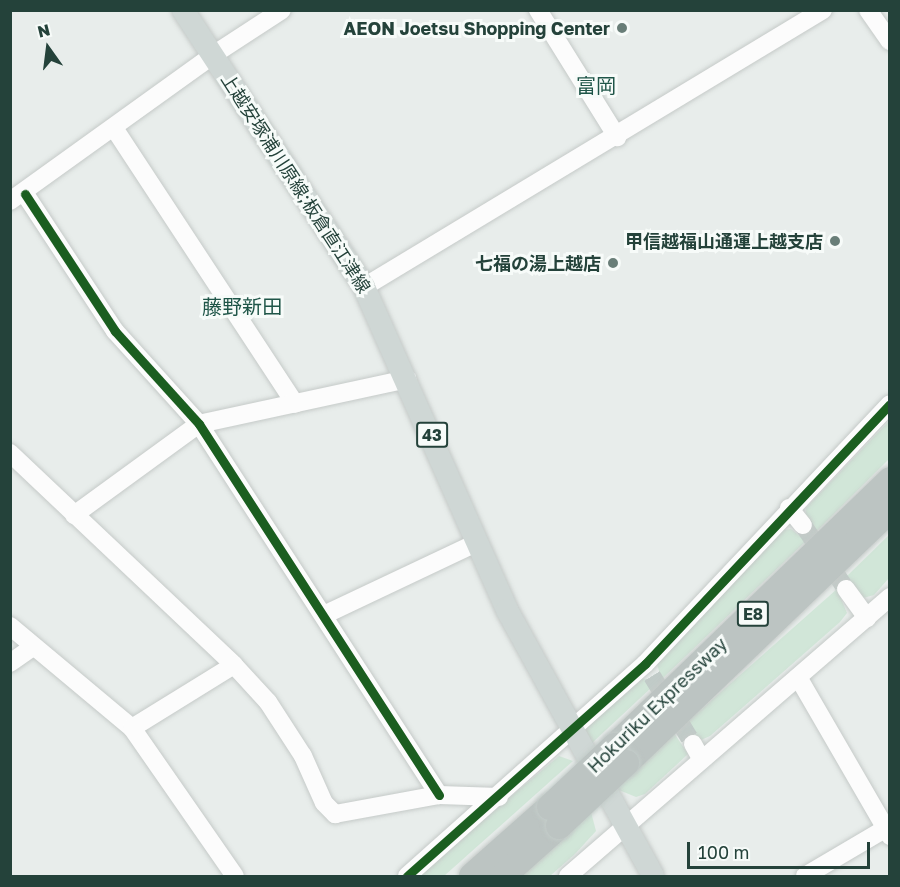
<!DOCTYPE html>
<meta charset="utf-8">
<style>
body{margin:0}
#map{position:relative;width:900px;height:887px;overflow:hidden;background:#e8edeb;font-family:"Golos Text","Noto Sans JP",sans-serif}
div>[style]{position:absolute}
.green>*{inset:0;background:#d1e6d8}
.minor-tunnel>*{height:18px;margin-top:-9px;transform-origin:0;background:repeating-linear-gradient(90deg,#c1cbc8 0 18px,transparent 0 27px)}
.roads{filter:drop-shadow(0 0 2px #c5cac8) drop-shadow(0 0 2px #c5cac8)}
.minor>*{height:18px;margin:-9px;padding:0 9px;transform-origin:9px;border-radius:9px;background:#fcfcfc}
.major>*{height:22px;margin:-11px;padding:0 11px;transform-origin:11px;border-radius:11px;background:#cfd7d5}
.highway>*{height:26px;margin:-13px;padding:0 13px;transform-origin:13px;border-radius:13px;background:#bcc4c2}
.bridges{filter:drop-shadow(0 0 2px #c3ccc9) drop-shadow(0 0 2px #c3ccc9)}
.highway-bridge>*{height:26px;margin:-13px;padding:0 13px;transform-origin:13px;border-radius:13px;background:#bcc4c2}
.cycleway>*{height:9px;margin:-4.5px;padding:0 4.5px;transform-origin:4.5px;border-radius:4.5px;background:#1b5e20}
.dots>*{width:16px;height:16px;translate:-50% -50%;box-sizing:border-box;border:3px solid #f7fbf9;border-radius:50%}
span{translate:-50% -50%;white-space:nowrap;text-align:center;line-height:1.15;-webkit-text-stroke:6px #f7fbf9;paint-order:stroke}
.shield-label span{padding:2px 4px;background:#f7fbf9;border:2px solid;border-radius:4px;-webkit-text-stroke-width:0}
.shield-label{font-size:16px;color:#24423a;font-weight:700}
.poi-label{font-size:18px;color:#24423a;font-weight:700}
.right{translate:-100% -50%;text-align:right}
.street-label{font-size:18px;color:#24423a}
.neighbourhood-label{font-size:20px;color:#1f5548}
.frame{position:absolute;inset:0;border:12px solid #24423a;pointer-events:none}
.north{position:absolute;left:18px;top:18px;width:60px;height:60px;-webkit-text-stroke:4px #f7fbf9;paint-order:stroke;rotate:346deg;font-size:16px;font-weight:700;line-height:24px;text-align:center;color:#24423a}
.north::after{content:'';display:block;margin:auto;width:21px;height:27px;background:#24423a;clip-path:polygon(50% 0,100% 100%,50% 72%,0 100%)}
.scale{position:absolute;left:687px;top:842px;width:183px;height:27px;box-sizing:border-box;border:3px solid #24423a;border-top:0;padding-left:8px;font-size:18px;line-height:21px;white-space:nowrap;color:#24423a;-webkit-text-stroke:4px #f7fbf9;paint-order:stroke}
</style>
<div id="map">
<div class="green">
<div style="clip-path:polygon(889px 421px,889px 459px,815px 533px,805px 518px,806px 508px)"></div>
<div style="clip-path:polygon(791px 529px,806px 541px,662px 679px,656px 662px,783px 530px)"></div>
<div style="clip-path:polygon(889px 535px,889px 578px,874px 595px,863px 598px,847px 576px)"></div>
<div style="clip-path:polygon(837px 589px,847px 613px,840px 622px,710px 736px,701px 740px,696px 737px,687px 722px)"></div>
<div style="clip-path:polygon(638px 678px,647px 679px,652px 687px,591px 744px,583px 734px,585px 728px)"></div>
<div style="clip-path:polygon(674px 733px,688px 754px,645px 794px,636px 797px,614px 788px)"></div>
<div style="clip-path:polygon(559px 756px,573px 761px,444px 876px,417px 876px)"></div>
<div style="clip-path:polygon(591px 812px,596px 831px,575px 854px,550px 876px,518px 876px)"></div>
</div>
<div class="minor-tunnel">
<div style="left:803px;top:525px;width:77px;rotate:56.1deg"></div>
<div style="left:652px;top:676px;width:79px;rotate:58.9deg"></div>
</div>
<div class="roads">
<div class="minor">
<div style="left:538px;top:10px;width:150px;rotate:58.1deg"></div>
<div style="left:868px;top:10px;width:38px;rotate:55deg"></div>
<div style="left:114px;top:128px;width:330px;rotate:56.7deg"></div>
<div style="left:25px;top:194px;width:164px;rotate:56.7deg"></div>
<div style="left:115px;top:331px;width:125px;rotate:47.9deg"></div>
<div style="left:199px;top:424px;width:442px;rotate:57.1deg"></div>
<div style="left:10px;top:201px;width:250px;rotate:-35.7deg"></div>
<div style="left:213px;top:55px;width:82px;rotate:-33.1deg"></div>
<div style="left:364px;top:287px;width:536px;rotate:-31.11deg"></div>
<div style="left:10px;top:453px;width:308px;rotate:43.4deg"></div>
<div style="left:234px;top:665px;width:50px;rotate:47.4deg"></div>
<div style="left:268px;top:702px;width:64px;rotate:57.1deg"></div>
<div style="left:303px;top:756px;width:51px;rotate:65.9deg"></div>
<div style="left:324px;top:803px;width:16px;rotate:45deg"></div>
<div style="left:335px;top:814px;width:106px;rotate:-10.4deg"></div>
<div style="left:439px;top:795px;width:60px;rotate:1.9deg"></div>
<div style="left:789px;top:508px;width:22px;rotate:51deg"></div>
<div style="left:74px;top:515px;width:155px;rotate:-36.1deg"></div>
<div style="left:199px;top:424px;width:213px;rotate:-12.2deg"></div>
<div style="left:846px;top:589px;width:36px;rotate:54deg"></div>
<div style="left:326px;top:614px;width:168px;rotate:-25.3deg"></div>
<div style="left:10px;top:626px;width:159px;rotate:39.9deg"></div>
<div style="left:132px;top:728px;width:180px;rotate:55.2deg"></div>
<div style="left:10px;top:663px;width:28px;rotate:-35deg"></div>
<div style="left:798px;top:677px;width:184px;rotate:59.9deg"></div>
<div style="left:132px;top:728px;width:120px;rotate:-31.7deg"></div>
<div style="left:693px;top:744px;width:18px;rotate:61deg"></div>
<div style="left:407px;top:876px;width:319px;rotate:-41.7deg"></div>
<div style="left:645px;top:664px;width:357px;rotate:-46.7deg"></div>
<div style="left:568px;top:876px;width:426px;rotate:-40.9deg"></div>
<div style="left:805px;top:876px;width:99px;rotate:-30.5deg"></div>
</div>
<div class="major">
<div style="left:183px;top:10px;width:331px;rotate:56.8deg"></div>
<div style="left:364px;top:287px;width:353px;rotate:66.1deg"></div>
<div style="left:507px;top:610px;width:303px;rotate:61.2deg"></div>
</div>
<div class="highway">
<div style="left:615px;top:746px;width:383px;rotate:-44deg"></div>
<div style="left:626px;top:763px;width:366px;rotate:-43.8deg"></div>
<div style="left:472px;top:876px;width:104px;rotate:-41.5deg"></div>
<div style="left:503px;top:876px;width:75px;rotate:-41.8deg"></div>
</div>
</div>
<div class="bridges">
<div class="highway-bridge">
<div style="left:550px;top:807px;width:89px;rotate:-43.2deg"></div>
<div style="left:559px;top:826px;width:92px;rotate:-43.2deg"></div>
</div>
</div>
<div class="cycleway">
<div style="left:25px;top:194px;width:164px;rotate:56.7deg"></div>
<div style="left:115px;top:331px;width:125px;rotate:47.9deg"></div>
<div style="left:199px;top:424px;width:442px;rotate:57.1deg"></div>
<div style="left:407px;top:876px;width:319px;rotate:-41.7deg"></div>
<div style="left:645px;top:664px;width:357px;rotate:-46.7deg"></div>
</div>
<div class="dots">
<div style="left:622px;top:28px;background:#697e78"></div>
<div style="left:835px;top:241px;background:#697e78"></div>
<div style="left:613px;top:263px;background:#697e78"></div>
</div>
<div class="shield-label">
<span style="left:432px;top:435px">43</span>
<span style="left:753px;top:614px">E8</span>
</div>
<div class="poi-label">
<span class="right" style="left:610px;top:28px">AEON Joetsu Shopping Center</span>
<span class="right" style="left:823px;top:241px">甲信越福山通運上越支店</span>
<span class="right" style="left:601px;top:263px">七福の湯上越店</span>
</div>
<div class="street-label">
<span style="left:296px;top:183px;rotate:57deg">上越安塚浦川原線;板倉直江津線</span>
<span style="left:657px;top:705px;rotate:-44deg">Hokuriku Expressway</span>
</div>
<div class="neighbourhood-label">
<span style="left:596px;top:85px">富岡</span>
<span style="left:242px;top:306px">藤野新田</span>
</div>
<div class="frame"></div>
<div class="north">N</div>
<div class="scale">100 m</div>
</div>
